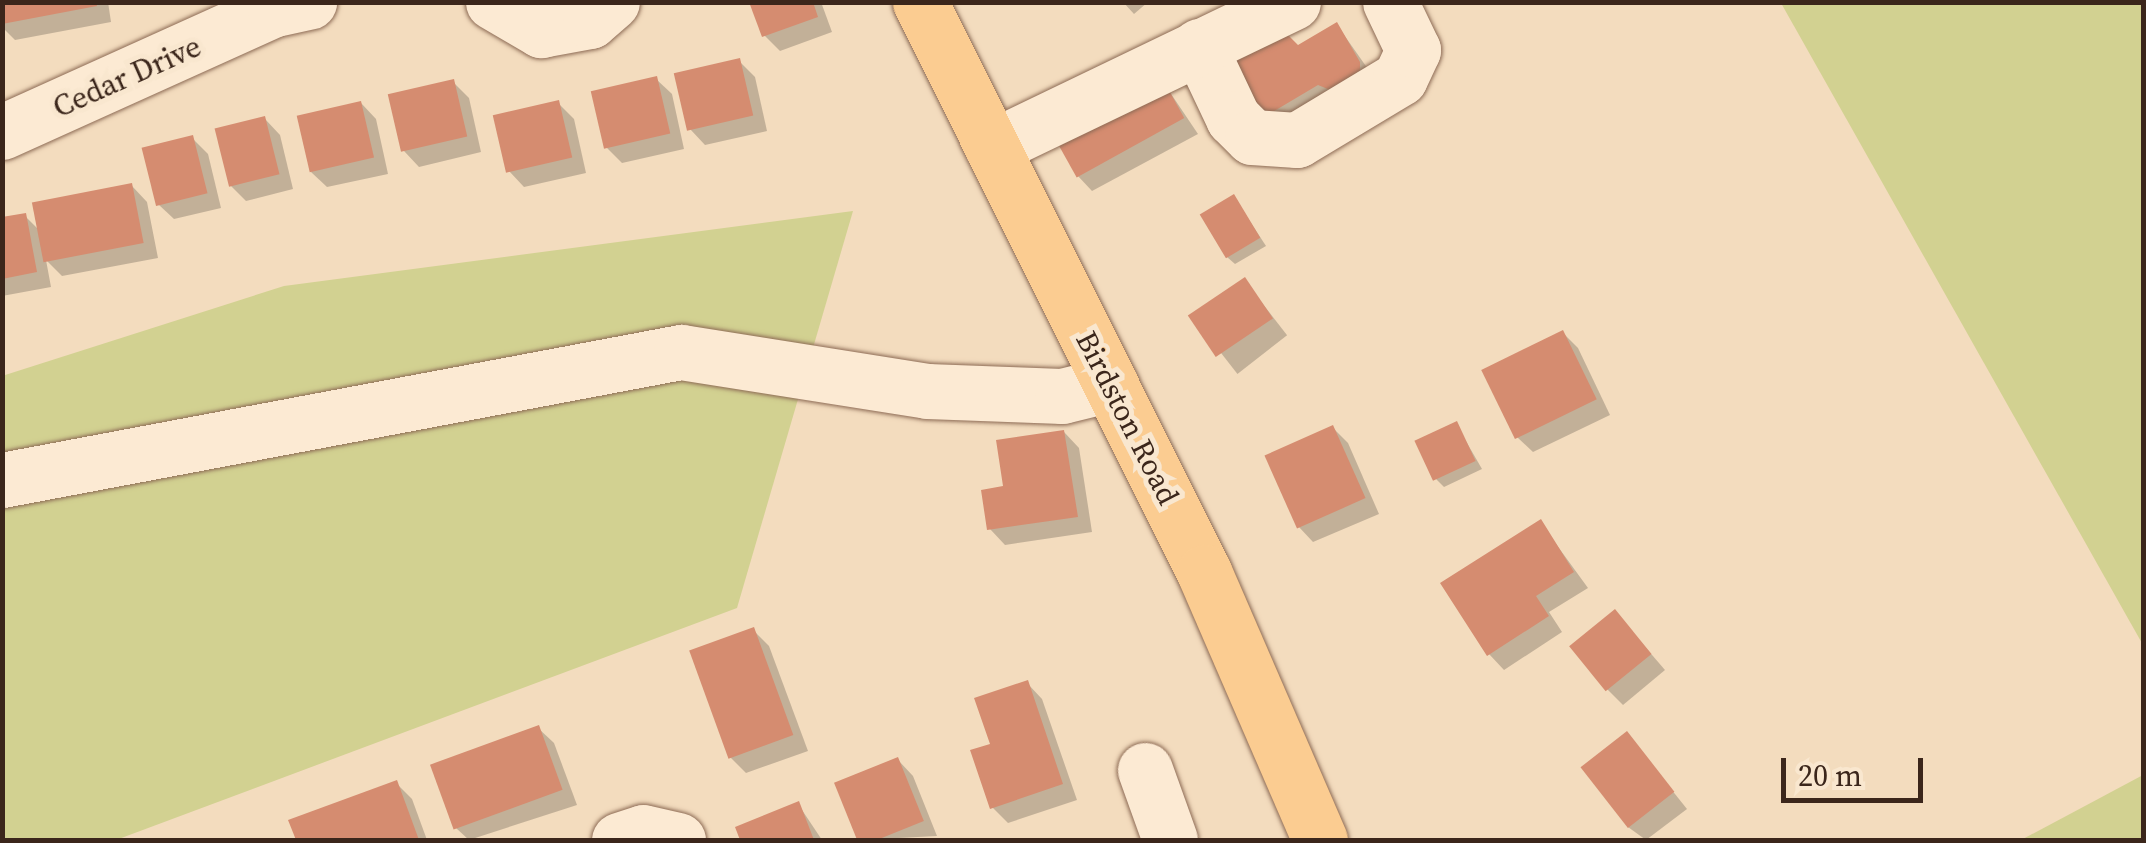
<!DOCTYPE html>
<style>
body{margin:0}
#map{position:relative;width:2146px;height:843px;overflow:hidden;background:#f3dcbe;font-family:"Source Serif 4",serif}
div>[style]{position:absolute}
.green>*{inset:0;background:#d2d191}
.shadow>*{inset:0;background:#0003;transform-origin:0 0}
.building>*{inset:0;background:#d58c70;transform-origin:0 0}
.roads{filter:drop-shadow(0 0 2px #8d6b55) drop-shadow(0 0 2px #8d6b55)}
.minor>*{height:55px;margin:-27.5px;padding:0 27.5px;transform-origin:27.5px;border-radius:27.5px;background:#fcead3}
.major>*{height:55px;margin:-27.5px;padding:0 27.5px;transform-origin:27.5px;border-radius:27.5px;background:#fbcc91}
span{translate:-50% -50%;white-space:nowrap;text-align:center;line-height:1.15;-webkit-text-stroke:10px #f9e7cf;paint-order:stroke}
.street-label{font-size:30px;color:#3b261b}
.frame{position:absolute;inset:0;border:5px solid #3b261b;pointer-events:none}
.scale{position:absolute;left:1781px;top:758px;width:142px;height:45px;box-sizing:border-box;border:5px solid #3b261b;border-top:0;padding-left:12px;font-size:30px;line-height:35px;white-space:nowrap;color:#3b261b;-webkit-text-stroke:8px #f9e7cf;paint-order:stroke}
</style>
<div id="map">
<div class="green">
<div style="clip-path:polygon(1781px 3px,2143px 3px,2143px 645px)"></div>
<div style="clip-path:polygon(853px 211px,737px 608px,116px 840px,3px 840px,2px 376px,284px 286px)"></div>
<div style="clip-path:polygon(2143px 775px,2143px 840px,2021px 840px)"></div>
</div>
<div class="shadow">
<div style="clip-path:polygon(2px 2px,108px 2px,111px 22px,15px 40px,2px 27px)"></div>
<div style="clip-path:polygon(752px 2px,821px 2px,832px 32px,780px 51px,764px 35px)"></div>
<div style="clip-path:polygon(1123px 2px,1148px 2px,1134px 14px)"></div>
<div style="clip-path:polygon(1337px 25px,1375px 79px,1276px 134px,1261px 119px,1298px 48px)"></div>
<div style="clip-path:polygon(739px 61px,755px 77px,767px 131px,705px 145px,690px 129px)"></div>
<div style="clip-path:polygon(656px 79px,672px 94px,684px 149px,622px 163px,607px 148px)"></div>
<div style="clip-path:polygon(1161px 79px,1198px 134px,1092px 191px,1077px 175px)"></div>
<div style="clip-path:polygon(453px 82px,469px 98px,481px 152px,419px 167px,404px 151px)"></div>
<div style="clip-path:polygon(361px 103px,376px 119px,388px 174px,327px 187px,311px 172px)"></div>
<div style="clip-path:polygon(558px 103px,574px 119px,586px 173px,524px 187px,509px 171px)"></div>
<div style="clip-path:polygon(265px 119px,280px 135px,293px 189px,246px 201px,230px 185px)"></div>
<div style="clip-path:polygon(192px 138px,208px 154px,221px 208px,174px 219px,158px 204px)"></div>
<div style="clip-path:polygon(132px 186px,147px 202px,158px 258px,62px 276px,46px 260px,51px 287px,2px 296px,2px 220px,25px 216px,40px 231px)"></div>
<div style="clip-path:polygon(1234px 197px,1266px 246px,1235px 264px,1227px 257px)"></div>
<div style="left:1244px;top:280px;width:70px;height:63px;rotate:52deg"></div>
<div style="clip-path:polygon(1563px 333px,1578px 348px,1610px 415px,1533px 452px,1517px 437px)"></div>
<div style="clip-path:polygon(1456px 424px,1482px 469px,1444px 487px,1436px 479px)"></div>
<div style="clip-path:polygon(1333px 428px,1348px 443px,1379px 514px,1313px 542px,1298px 526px)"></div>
<div style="clip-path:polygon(1064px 432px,1079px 448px,1092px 532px,1005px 545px,990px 529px,1005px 489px)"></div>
<div style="clip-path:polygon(1540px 522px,1588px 588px,1549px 612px,1562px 632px,1504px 670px,1489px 654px)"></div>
<div style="clip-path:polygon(1615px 612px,1665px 670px,1623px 705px,1607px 689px)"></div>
<div style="clip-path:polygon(753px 630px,769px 646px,808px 751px,746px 773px,731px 758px)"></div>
<div style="clip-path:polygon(1027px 683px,1042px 699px,1077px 800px,1008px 823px,992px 807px,993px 745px)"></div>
<div style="clip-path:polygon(538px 728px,554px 743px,577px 805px,469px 840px,456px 828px)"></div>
<div style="clip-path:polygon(1627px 734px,1687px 809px,1646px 840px,1628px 827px)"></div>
<div style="clip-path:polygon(898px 760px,913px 776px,937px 836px,860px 840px,837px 784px)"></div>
<div style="clip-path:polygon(396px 783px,412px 799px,427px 840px,298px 840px,291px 822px)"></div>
<div style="clip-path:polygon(798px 804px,822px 840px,743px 840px,738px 828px)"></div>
</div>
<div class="building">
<div style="clip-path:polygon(2px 2px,96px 2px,97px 6px,2px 24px)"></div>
<div style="clip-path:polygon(749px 2px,813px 2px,818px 17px,762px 37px)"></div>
<div style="clip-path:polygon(1337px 22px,1360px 62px,1360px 85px,1340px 94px,1318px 85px,1259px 120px,1226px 64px,1283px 30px,1298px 45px)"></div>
<div style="left:740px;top:58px;width:59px;height:68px;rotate:77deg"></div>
<div style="left:657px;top:76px;width:59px;height:68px;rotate:77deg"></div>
<div style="left:1161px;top:76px;width:48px;height:123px;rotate:61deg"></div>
<div style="left:454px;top:79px;width:59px;height:68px;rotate:77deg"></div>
<div style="left:559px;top:100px;width:59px;height:68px;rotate:77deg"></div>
<div style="left:361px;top:101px;width:58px;height:66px;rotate:77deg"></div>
<div style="left:265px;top:116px;width:60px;height:52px;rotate:76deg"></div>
<div style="left:193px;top:135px;width:60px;height:53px;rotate:76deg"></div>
<div style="left:132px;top:183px;width:61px;height:102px;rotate:79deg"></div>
<div style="left:1234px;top:194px;width:51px;height:40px;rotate:59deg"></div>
<div style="clip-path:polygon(26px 213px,37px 272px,2px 279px,2px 217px)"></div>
<div style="left:1245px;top:277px;width:50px;height:69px;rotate:56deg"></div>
<div style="left:1563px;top:330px;width:77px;height:91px;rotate:64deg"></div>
<div style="left:1457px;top:421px;width:44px;height:47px;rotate:65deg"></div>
<div style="left:1333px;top:425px;width:80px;height:75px;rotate:66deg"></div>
<div style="clip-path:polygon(1064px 430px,1078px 517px,987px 530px,981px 490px,1003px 486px,996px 440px)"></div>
<div style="clip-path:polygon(1541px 519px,1574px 572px,1536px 596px,1549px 616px,1487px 656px,1440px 583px)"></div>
<div style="left:1615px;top:609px;width:58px;height:59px;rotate:51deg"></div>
<div style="left:754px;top:627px;width:115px;height:69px;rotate:70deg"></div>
<div style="clip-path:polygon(1028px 680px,1063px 784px,990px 809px,970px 750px,990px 744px,974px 698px)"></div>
<div style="left:539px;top:725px;width:69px;height:116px;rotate:70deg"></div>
<div style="left:1627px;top:731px;width:77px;height:59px;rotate:52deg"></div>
<div style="left:898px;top:757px;width:69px;height:69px;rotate:68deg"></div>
<div style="clip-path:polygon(397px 780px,419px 840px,296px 840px,288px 820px)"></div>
<div style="clip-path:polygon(799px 801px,814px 840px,740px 840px,735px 827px)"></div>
</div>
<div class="roads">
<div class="minor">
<div style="left:493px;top:2px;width:56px;rotate:30.3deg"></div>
<div style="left:541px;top:30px;width:50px;rotate:-10.4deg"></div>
<div style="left:590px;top:21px;width:29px;rotate:-41deg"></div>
<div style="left:1199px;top:46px;width:80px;rotate:64.7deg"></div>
<div style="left:1233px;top:118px;width:27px;rotate:45deg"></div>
<div style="left:1252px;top:137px;width:45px;rotate:3.8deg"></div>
<div style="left:1297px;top:140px;width:120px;rotate:-31deg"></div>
<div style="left:1400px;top:78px;width:31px;rotate:-65deg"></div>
<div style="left:1413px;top:50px;width:53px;rotate:-115.6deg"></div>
<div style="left:2px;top:132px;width:299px;rotate:-24.3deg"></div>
<div style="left:275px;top:9px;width:35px;rotate:-12deg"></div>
<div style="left:992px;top:147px;width:334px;rotate:-25.7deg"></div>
<div style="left:2px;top:480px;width:691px;rotate:-10.68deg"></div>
<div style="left:681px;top:352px;width:249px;rotate:9deg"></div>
<div style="left:927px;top:391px;width:135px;rotate:2.1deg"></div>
<div style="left:1062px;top:396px;width:50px;rotate:-13.8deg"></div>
<div style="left:1145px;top:770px;width:74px;rotate:70.3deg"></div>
<div style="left:619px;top:840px;width:25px;rotate:-18deg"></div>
<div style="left:643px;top:832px;width:36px;rotate:13deg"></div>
</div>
<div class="major">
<div style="left:920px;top:2px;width:637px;rotate:63.52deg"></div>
<div style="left:1204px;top:572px;width:292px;rotate:66.6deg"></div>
</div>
</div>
<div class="street-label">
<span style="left:127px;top:77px;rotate:-24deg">Cedar Drive</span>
<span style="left:1127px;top:418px;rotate:63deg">Birdston Road</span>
</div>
<div class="frame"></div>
<div class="scale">20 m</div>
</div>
